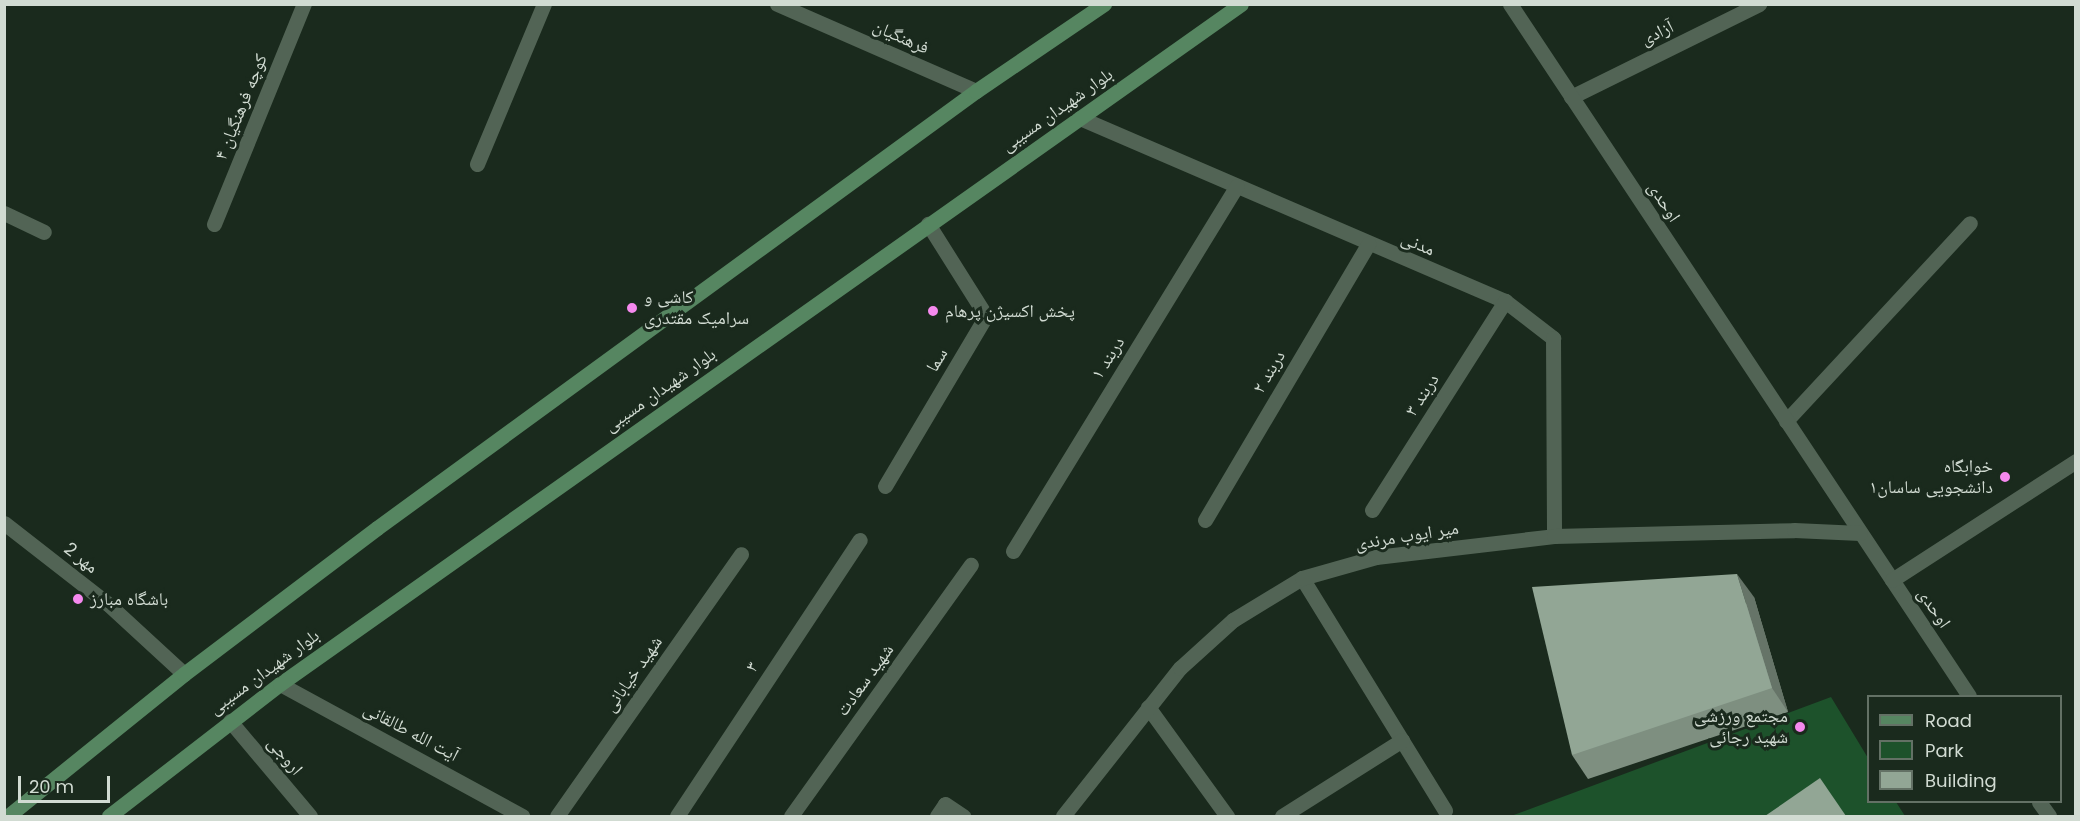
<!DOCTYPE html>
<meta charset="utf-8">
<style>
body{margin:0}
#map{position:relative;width:2080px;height:821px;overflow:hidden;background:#1a2a1d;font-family:Poppins,"Noto Naskh Arabic",sans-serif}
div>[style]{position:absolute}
.green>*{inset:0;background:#1d522b}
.service>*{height:15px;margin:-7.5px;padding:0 7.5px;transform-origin:7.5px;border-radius:7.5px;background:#526455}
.minor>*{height:15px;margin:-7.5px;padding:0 7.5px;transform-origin:7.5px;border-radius:7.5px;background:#526455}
.tertiary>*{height:15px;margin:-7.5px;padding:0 7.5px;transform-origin:7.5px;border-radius:7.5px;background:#526455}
.secondary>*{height:15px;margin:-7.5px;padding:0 7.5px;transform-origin:7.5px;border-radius:7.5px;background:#568661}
.wall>*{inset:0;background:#7e8f80}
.shaded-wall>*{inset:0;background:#667468}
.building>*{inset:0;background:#92a695}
.dots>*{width:16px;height:16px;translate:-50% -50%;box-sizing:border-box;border:3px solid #1a2a1d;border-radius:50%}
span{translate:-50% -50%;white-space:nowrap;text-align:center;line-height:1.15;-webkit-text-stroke:6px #1a2a1d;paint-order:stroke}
.street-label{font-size:18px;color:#d1dbd2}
.poi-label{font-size:18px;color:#d1dbd2}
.left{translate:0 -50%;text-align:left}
.right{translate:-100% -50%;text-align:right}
.frame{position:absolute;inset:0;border:6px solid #d1dbd2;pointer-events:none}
.legend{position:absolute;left:1867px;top:695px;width:195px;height:108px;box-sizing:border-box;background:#1a2a1d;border:2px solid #637165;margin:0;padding:8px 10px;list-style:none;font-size:18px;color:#d1dbd2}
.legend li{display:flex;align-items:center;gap:12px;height:30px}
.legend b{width:30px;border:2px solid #637165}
.scale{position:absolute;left:18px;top:776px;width:92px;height:27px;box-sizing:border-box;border:3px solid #d1dbd2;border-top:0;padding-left:8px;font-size:18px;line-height:21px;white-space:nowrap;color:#d1dbd2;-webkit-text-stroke:4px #1a2a1d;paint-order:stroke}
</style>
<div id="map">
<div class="green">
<div style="clip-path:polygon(1831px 697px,1868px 758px,1868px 802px,1896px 802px,1905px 816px,1511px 816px)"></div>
</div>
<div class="service">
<div style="left:1080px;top:118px;width:463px;rotate:23.3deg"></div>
<div style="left:1505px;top:301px;width:61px;rotate:37.6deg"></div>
<div style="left:1553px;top:338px;width:198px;rotate:89.7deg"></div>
<div style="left:477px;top:164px;width:173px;rotate:-67.3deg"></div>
<div style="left:4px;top:213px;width:44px;rotate:25.4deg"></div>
<div style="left:214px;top:224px;width:238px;rotate:-67.8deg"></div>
<div style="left:1786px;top:421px;width:270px;rotate:-47.1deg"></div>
<div style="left:885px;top:486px;width:198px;rotate:-59.3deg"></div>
<div style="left:986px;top:316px;width:109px;rotate:-122.2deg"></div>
<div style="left:1372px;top:510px;width:248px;rotate:-57.5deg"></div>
<div style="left:1205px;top:520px;width:321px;rotate:-59.4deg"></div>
<div style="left:1013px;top:551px;width:428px;rotate:-58.5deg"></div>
<div style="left:1302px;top:578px;width:273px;rotate:58.4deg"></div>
<div style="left:1148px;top:707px;width:135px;rotate:54.1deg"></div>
<div style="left:230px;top:721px;width:124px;rotate:49.9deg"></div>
<div style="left:557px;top:816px;width:320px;rotate:-54.9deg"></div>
<div style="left:677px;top:816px;width:331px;rotate:-56.5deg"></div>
<div style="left:791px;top:816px;width:309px;rotate:-54.4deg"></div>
<div style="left:937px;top:816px;width:14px;rotate:-56deg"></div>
<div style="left:945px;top:804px;width:22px;rotate:34deg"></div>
<div style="left:1282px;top:816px;width:142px;rotate:-32.3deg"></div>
</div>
<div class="minor">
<div style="left:777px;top:4px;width:217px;rotate:23.6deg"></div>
<div style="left:1571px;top:97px;width:210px;rotate:-26.3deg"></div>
<div style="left:4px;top:523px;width:132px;rotate:37.9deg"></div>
<div style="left:108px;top:604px;width:103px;rotate:42.6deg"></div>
<div style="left:280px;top:684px;width:276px;rotate:28.6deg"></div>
</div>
<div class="tertiary">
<div style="left:1510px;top:4px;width:830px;rotate:56.44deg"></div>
<div style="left:1892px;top:580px;width:219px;rotate:-32.9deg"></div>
<div style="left:2039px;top:802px;width:17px;rotate:54deg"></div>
<div style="left:1063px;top:816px;width:189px;rotate:-51.7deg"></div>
<div style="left:1180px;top:668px;width:72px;rotate:-42.2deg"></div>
<div style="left:1233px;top:620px;width:81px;rotate:-31.3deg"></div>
<div style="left:1302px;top:578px;width:77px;rotate:-15.8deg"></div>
<div style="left:1376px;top:557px;width:179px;rotate:-6.7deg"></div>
<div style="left:1554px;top:536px;width:240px;rotate:-1.4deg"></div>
<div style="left:1794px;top:530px;width:66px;rotate:2.6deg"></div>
</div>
<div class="secondary">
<div style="left:8px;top:816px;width:226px;rotate:-38.9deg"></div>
<div style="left:184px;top:674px;width:242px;rotate:-37.1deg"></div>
<div style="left:377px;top:528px;width:741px;rotate:-36.11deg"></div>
<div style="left:976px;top:91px;width:155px;rotate:-34.2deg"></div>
<div style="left:109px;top:816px;width:216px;rotate:-37.7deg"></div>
<div style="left:280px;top:684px;width:1177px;rotate:-35.28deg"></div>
</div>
<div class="wall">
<div style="clip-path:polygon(1754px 597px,1788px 712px,1588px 779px,1572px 755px)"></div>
</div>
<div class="shaded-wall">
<div style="clip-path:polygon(1737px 574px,1754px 597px,1788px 712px,1772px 688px)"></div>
</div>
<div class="building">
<div style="clip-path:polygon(1737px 574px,1772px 688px,1572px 755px,1532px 587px)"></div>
<div style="clip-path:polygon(1820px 778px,1846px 816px,1765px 816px)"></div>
</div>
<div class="dots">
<div style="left:632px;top:308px;background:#f589ee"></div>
<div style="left:933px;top:311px;background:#f589ee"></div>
<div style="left:2005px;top:477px;background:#f589ee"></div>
<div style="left:78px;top:599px;background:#f589ee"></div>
<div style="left:1800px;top:727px;background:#f589ee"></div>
</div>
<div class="street-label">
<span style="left:1657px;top:33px;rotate:-26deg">آزادی</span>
<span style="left:901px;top:37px;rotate:24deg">فرهنگیان</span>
<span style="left:241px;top:107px;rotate:-68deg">کوچه فرهنگیان ۴</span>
<span style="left:1057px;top:110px;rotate:-35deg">بلوار شهیدان مسیبی</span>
<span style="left:1664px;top:202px;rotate:57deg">اوحدی</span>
<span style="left:1418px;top:244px;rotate:23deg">مدنی</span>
<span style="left:1108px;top:358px;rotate:-58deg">دربند ۱</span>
<span style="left:937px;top:360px;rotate:-59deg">سما</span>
<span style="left:1269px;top:372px;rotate:-59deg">دربند ۲</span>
<span style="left:660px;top:390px;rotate:-35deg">بلوار شهیدان مسیبی</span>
<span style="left:1422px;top:395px;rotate:-57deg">دربند ۳</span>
<span style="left:1407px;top:536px;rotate:-9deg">میر ایوب مرندی</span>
<span style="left:81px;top:558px;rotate:38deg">مهر 2</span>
<span style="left:1934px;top:608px;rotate:56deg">اوحدی</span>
<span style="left:752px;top:667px;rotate:-56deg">۳</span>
<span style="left:264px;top:672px;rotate:-36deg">بلوار شهیدان مسیبی</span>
<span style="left:633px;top:674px;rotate:-55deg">شهید خیابانی</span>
<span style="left:865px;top:680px;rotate:-54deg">شهید سعادت</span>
<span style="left:411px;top:732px;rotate:28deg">آیت الله طالقانی</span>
<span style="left:285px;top:756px;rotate:50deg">اروجی</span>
</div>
<div class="poi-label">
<span class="left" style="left:644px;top:308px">کاشی و<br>سرامیک مقتدری</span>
<span class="left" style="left:945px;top:311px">پخش اکسیژن پرهام</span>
<span class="right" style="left:1993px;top:477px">خوابگاه<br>دانشجویی ساسان۱</span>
<span class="left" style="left:90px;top:599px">باشگاه مبارز</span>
<span class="right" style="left:1788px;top:727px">مجتمع ورزشی<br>شهید رجائی</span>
</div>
<div class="frame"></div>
<ul class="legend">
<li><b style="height:8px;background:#568661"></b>Road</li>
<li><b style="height:16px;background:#1d522b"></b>Park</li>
<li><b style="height:16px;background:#92a695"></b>Building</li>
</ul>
<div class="scale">20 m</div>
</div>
